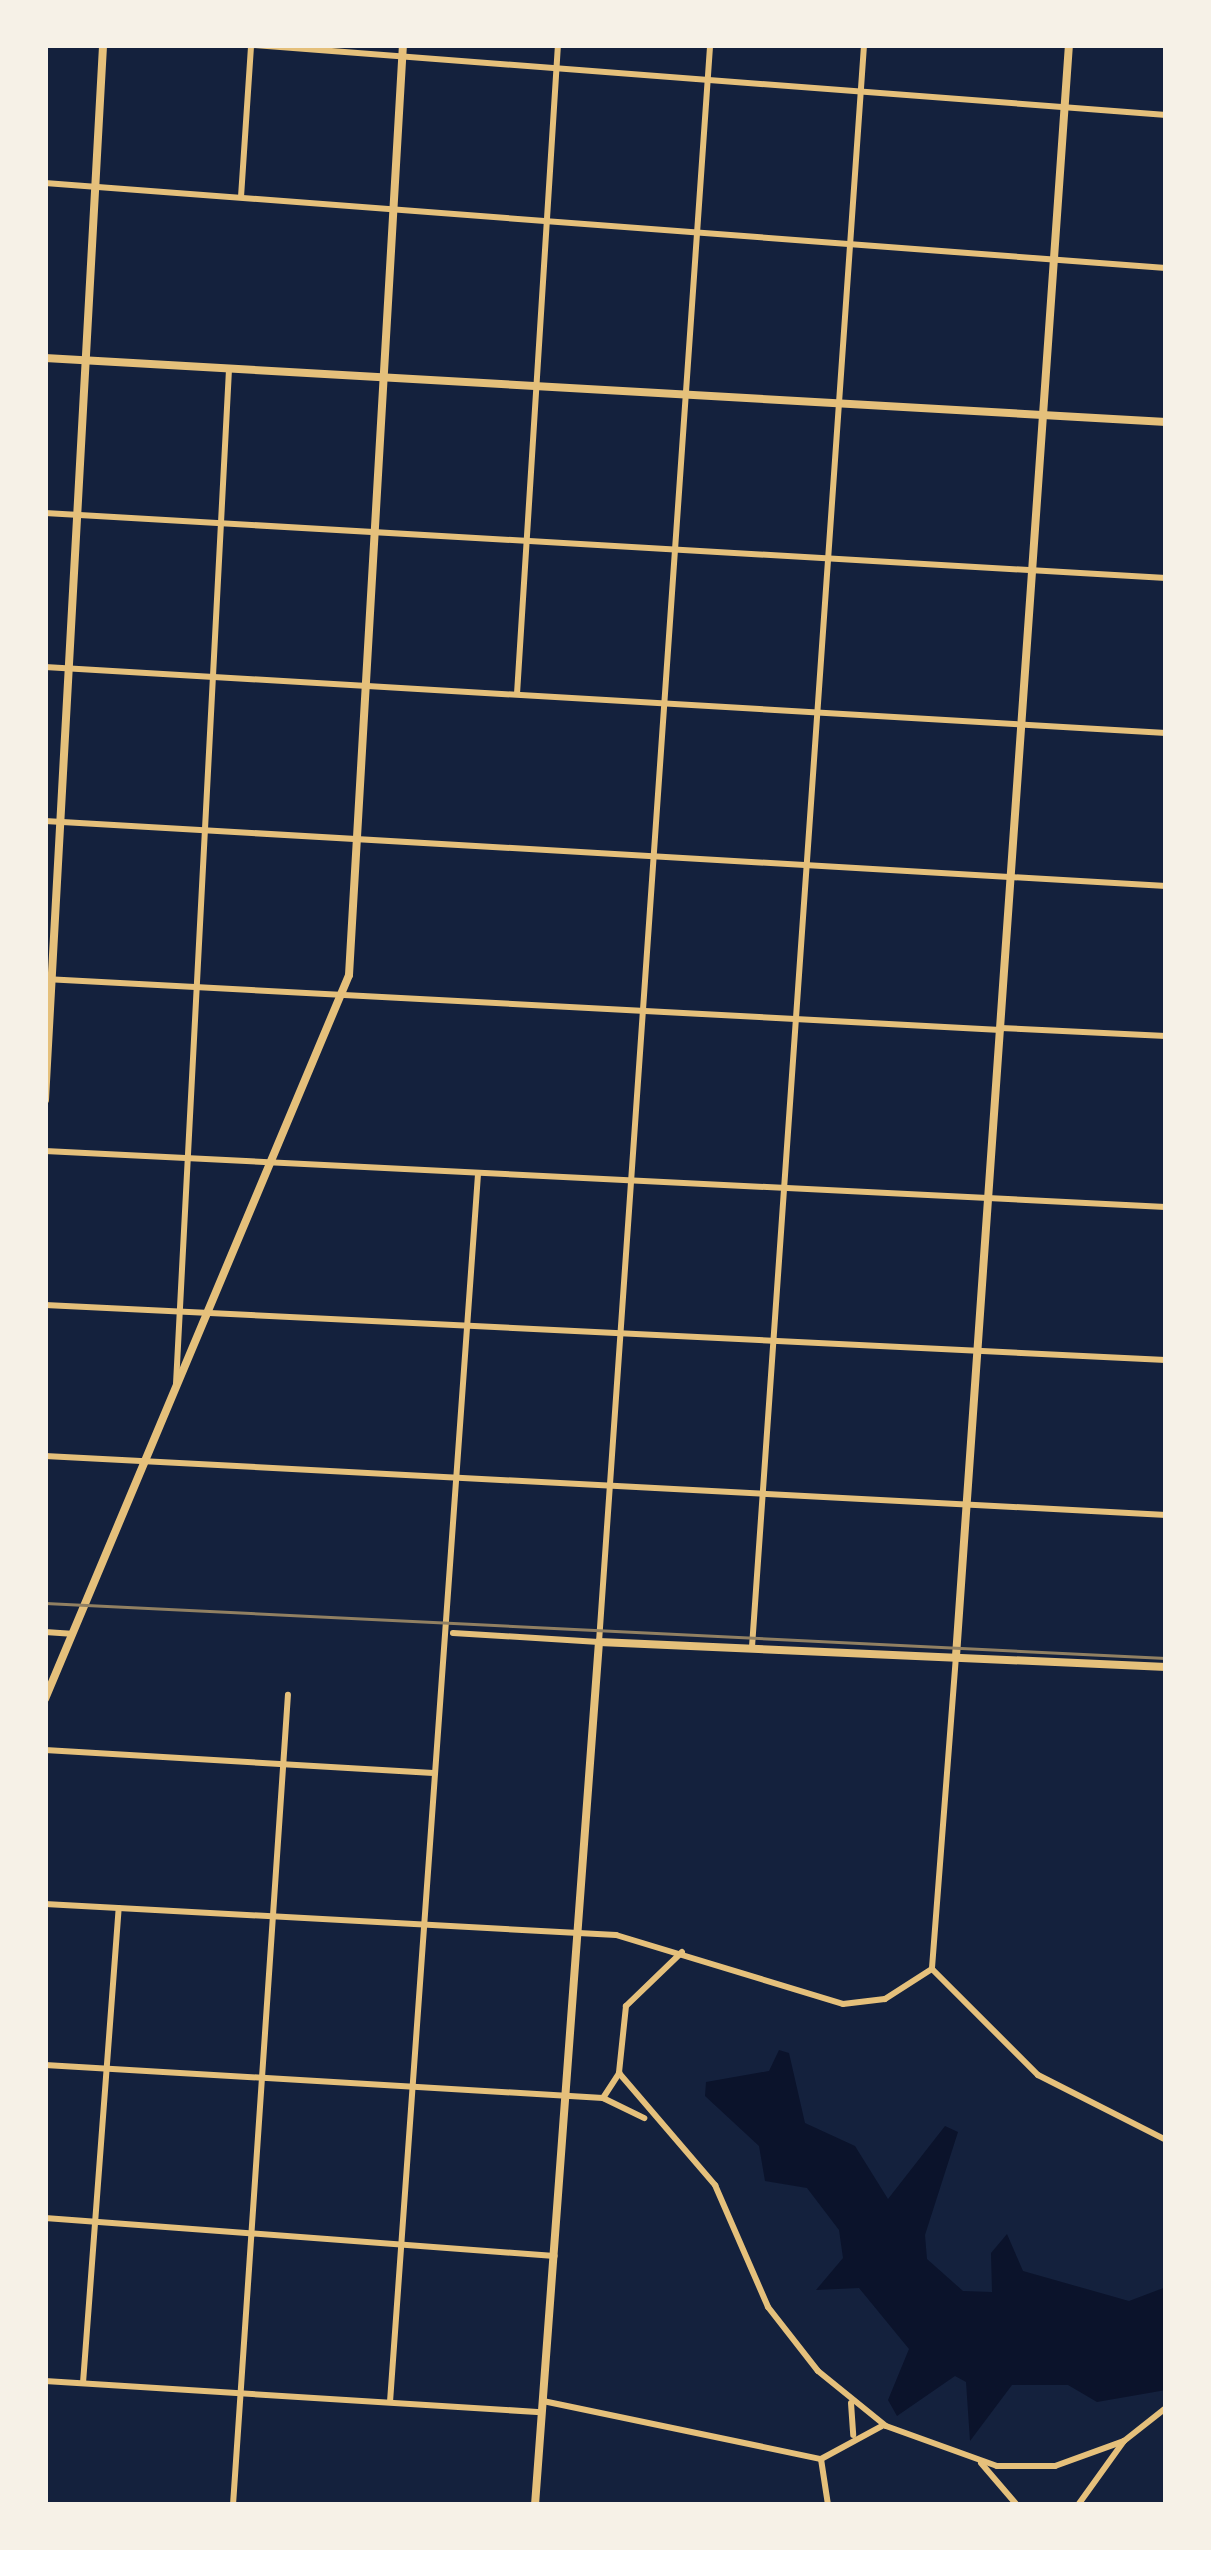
<!DOCTYPE html>
<style>
body{margin:0}
#map{position:relative;width:1211px;height:2550px;overflow:hidden;background:#14213d;font-family:"IBM Plex Sans",sans-serif}
div>[style]{position:absolute}
.water>*{inset:0;background:#0b132b}
.minor>*{height:6px;margin:-3px;padding:0 3px;transform-origin:3px;border-radius:3px;background:#e5c07b}
.tertiary>*{height:8px;margin:-4px;padding:0 4px;transform-origin:4px;border-radius:4px;background:#e5c07b}
.secondary>*{height:8px;margin:-4px;padding:0 4px;transform-origin:4px;border-radius:4px;background:#e5c07b}
.rail>*{height:3px;margin:-1.5px;padding:0 1.5px;transform-origin:1.5px;border-radius:1.5px;background:#918062}
span{translate:-50% -50%;white-space:nowrap;text-align:center;line-height:1.15;-webkit-text-stroke:12px #f6f1e7;paint-order:stroke}
.frame{position:absolute;inset:0;border:48px solid #f6f1e7;pointer-events:none}
</style>
<div id="map">
<div class="water">
<div style="clip-path:polygon(779px 2050px,789px 2053px,805px 2123px,855px 2146px,888px 2199px,945px 2126px,958px 2132px,925px 2235px,927px 2259px,963px 2291px,992px 2292px,991px 2253px,1007px 2234px,1023px 2271px,1129px 2301px,1166px 2287px,1166px 2390px,1097px 2402px,1068px 2385px,1012px 2385px,970px 2441px,966px 2382px,955px 2376px,897px 2416px,888px 2400px,909px 2349px,859px 2288px,816px 2290px,843px 2258px,839px 2230px,807px 2188px,765px 2181px,759px 2146px,705px 2096px,706px 2082px,769px 2071px)"></div>
</div>
<div class="minor">
<div style="left:253px;top:45px;width:916px;rotate:4.38deg"></div>
<div style="left:45px;top:183px;width:1124px;rotate:4.34deg"></div>
<div style="left:241px;top:197px;width:152px;rotate:-86.2deg"></div>
<div style="left:45px;top:513px;width:1123px;rotate:3.32deg"></div>
<div style="left:45px;top:667px;width:1123px;rotate:3.37deg"></div>
<div style="left:517px;top:694px;width:650px;rotate:-86.39deg"></div>
<div style="left:45px;top:821px;width:1123px;rotate:3.32deg"></div>
<div style="left:45px;top:979px;width:957px;rotate:3.05deg"></div>
<div style="left:1001px;top:1028px;width:165px;rotate:2.8deg"></div>
<div style="left:45px;top:1151px;width:1122px;rotate:2.86deg"></div>
<div style="left:45px;top:1305px;width:1122px;rotate:2.81deg"></div>
<div style="left:176px;top:1384px;width:1016px;rotate:-87.01deg"></div>
<div style="left:45px;top:1456px;width:1123px;rotate:3.01deg"></div>
<div style="left:45px;top:1632px;width:26px;rotate:4deg"></div>
<div style="left:453px;top:1633px;width:146px;rotate:3.5deg"></div>
<div style="left:599px;top:1642px;width:1601px;rotate:-86.02deg"></div>
<div style="left:752px;top:1647px;width:1606px;rotate:-86deg"></div>
<div style="left:956px;top:1656px;width:314px;rotate:94.4deg"></div>
<div style="left:932px;top:1969px;width:150px;rotate:45deg"></div>
<div style="left:1038px;top:2075px;width:144px;rotate:26.9deg"></div>
<div style="left:45px;top:1750px;width:389px;rotate:3.4deg"></div>
<div style="left:45px;top:1904px;width:572px;rotate:3.11deg"></div>
<div style="left:616px;top:1935px;width:237px;rotate:16.9deg"></div>
<div style="left:843px;top:2004px;width:42px;rotate:-6.8deg"></div>
<div style="left:885px;top:1999px;width:56px;rotate:-32.6deg"></div>
<div style="left:682px;top:1952px;width:78px;rotate:136deg"></div>
<div style="left:626px;top:2006px;width:67px;rotate:96deg"></div>
<div style="left:619px;top:2073px;width:148px;rotate:49.4deg"></div>
<div style="left:715px;top:2185px;width:133px;rotate:66.5deg"></div>
<div style="left:768px;top:2307px;width:81px;rotate:52deg"></div>
<div style="left:818px;top:2371px;width:87px;rotate:39deg"></div>
<div style="left:886px;top:2426px;width:118px;rotate:19.8deg"></div>
<div style="left:997px;top:2466px;width:58px"></div>
<div style="left:1055px;top:2466px;width:73px;rotate:-19.9deg"></div>
<div style="left:45px;top:2065px;width:559px;rotate:3.38deg"></div>
<div style="left:603px;top:2098px;width:46px;rotate:26deg"></div>
<div style="left:603px;top:2098px;width:30px;rotate:-57deg"></div>
<div style="left:45px;top:2218px;width:511px;rotate:4.26deg"></div>
<div style="left:45px;top:2381px;width:497px;rotate:3.6deg"></div>
<div style="left:83px;top:2383px;width:476px;rotate:-85.7deg"></div>
<div style="left:543px;top:2401px;width:284px;rotate:11.8deg"></div>
<div style="left:390px;top:2402px;width:1232px;rotate:-85.9deg"></div>
<div style="left:851px;top:2403px;width:32px;rotate:86deg"></div>
<div style="left:821px;top:2459px;width:69px;rotate:-28.4deg"></div>
<div style="left:821px;top:2459px;width:47px;rotate:81.3deg"></div>
<div style="left:981px;top:2463px;width:55px;rotate:49.4deg"></div>
<div style="left:233px;top:2505px;width:812px;rotate:-86.12deg"></div>
<div style="left:1078px;top:2505px;width:79px;rotate:-54.3deg"></div>
<div style="left:1124px;top:2441px;width:53px;rotate:-38.2deg"></div>
</div>
<div class="tertiary">
<div style="left:956px;top:1656px;width:1615px;rotate:-85.99deg"></div>
<div style="left:535px;top:2505px;width:865px;rotate:-85.76deg"></div>
<div style="left:599px;top:1642px;width:568px;rotate:2.52deg"></div>
</div>
<div class="secondary">
<div style="left:45px;top:358px;width:1123px;rotate:3.27deg"></div>
<div style="left:45px;top:1100px;width:1057px;rotate:-86.85deg"></div>
<div style="left:45px;top:1699px;width:785px;rotate:-67.22deg"></div>
<div style="left:349px;top:975px;width:932px;rotate:-86.68deg"></div>
</div>
<div class="rail">
<div style="left:45px;top:1603px;width:1122px;rotate:2.81deg"></div>
</div>
<div class="frame"></div>
</div>
